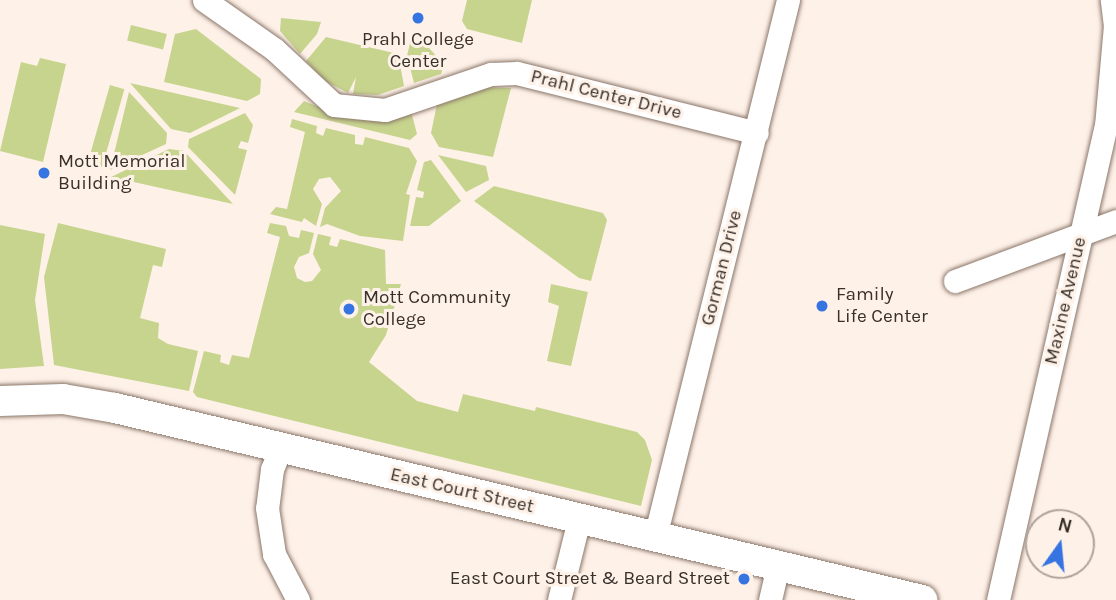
<!DOCTYPE html>
<style>
body{margin:0}
#map{position:relative;width:1116px;height:600px;overflow:hidden;background:#fef1e8;font-family:Karla,sans-serif}
div>[style]{position:absolute}
.green>*{inset:0;background:#c7d48e;transform-origin:0 0}
.roads{filter:drop-shadow(0 0 2px #8a7669) drop-shadow(0 0 2px #8a7669)}
.minor>*{height:23px;margin:-11.5px;padding:0 11.5px;transform-origin:11.5px;border-radius:11.5px;background:#fff}
.major>*{height:30px;margin:-15px;padding:0 15px;transform-origin:15px;border-radius:15px;background:#fff}
.dots>*{width:19px;height:19px;translate:-50% -50%;box-sizing:border-box;border:4px solid #fef1e8;border-radius:50%}
span{translate:-50% -50%;white-space:nowrap;text-align:center;line-height:1.15;-webkit-text-stroke:6px #fef1e8;paint-order:stroke}
.poi-label{font-size:19px;color:#38302a}
.left{translate:0 -50%;text-align:left}
.right{translate:-100% -50%;text-align:right}
.street-label{font-size:19px;color:#38302a}
.north{position:absolute;left:1025px;top:509px;width:70px;height:70px;box-sizing:border-box;background:#fef1e8;border:2px solid #afa49c;border-radius:50%;rotate:15deg;font-size:19px;font-weight:700;line-height:28px;text-align:center;color:#38302a}
.north::after{content:'';display:block;margin:auto;width:24px;height:32px;background:#3674e2;clip-path:polygon(50% 0,100% 100%,50% 72%,0 100%)}
</style>
<div id="map">
<div class="green">
<div style="clip-path:polygon(467px 0,532px 0,522px 43px,467px 29px,462px 21px)"></div>
<div style="clip-path:polygon(281px 18px,321px 22px,317px 34px,300px 54px,280px 31px)"></div>
<div style="left:131px;top:25px;width:37px;height:16px;rotate:14deg"></div>
<div style="clip-path:polygon(196px 29px,261px 79px,260px 94px,247px 101px,164px 82px,175px 34px)"></div>
<div style="clip-path:polygon(326px 37px,398px 54px,404px 86px,378px 95px,353px 94px,356px 77px,348px 93px,325px 81px,306px 61px)"></div>
<div style="clip-path:polygon(410px 43px,428px 47px,444px 64px,441px 74px,414px 83px,407px 56px)"></div>
<div style="clip-path:polygon(40px 58px,66px 64px,43px 162px,0 151px,21px 62px,37px 66px)"></div>
<div style="clip-path:polygon(130px 83px,240px 108px,190px 133px,171px 129px)"></div>
<div style="left:110px;top:85px;width:15px;height:81px;rotate:16deg"></div>
<div style="clip-path:polygon(482px 87px,511px 88px,493px 157px,439px 147px,431px 133px,438px 99px)"></div>
<div style="clip-path:polygon(129px 92px,167px 133px,166px 144px,110px 170px)"></div>
<div style="clip-path:polygon(304px 101px,319px 107px,411px 111px,417px 134px,410px 140px,294px 112px)"></div>
<div style="clip-path:polygon(245px 113px,253px 125px,248px 143px,241px 141px,238px 148px,247px 150px,235px 195px,188px 147px,189px 139px)"></div>
<div style="clip-path:polygon(292px 119px,317px 126px,316px 133px,323px 136px,326px 128px,355px 135px,355px 144px,363px 145px,365px 137px,409px 148px,417px 161px,406px 194px,410px 195px,403px 241px,360px 236px,327px 224px,320px 227px,325px 208px,341px 191px,330px 177px,319px 179px,313px 189px,322px 204px,316px 226px,304px 218px,302px 222px,270px 214px,276px 207px,287px 209px,305px 132px,290px 127px)"></div>
<div style="clip-path:polygon(169px 149px,184px 151px,233px 204px,111px 177px)"></div>
<div style="clip-path:polygon(438px 155px,486px 166px,489px 180px,466px 192px)"></div>
<div style="clip-path:polygon(431px 160px,461px 201px,429px 226px,410px 226px,416px 197px,423px 198px,424px 192px,417px 190px,424px 162px)"></div>
<div style="clip-path:polygon(494px 186px,603px 213px,607px 220px,591px 281px,579px 278px,474px 201px)"></div>
<div style="clip-path:polygon(58px 223px,166px 249px,162px 267px,153px 265px,140px 318px,159px 323px,158px 338px,168px 344px,198px 351px,189px 391px,54px 365px,44px 277px)"></div>
<div style="clip-path:polygon(270px 223px,286px 226px,289px 236px,299px 238px,301px 230px,314px 233px,309px 253px,299px 257px,294px 267px,297px 278px,305px 282px,312px 281px,321px 270px,313px 254px,318px 234px,331px 237px,329px 245px,337px 247px,340px 239px,385px 250px,386px 284px,401px 284px,386px 335px,369px 362px,417px 401px,458px 412px,463px 394px,535px 411px,536px 407px,637px 432px,645px 440px,652px 460px,641px 506px,197px 397px,193px 392px,204px 351px,221px 355px,220px 362px,229px 365px,232px 355px,249px 358px,280px 237px,267px 233px)"></div>
<div style="clip-path:polygon(0 225px,45px 234px,35px 300px,44px 366px,0 369px)"></div>
<div style="clip-path:polygon(551px 284px,588px 292px,571px 366px,547px 361px,559px 306px,548px 302px)"></div>
</div>
<div class="roads">
<div class="minor">
<div style="left:204px;top:0;width:85px;rotate:35deg"></div>
<div style="left:274px;top:49px;width:82px;rotate:43deg"></div>
<div style="left:334px;top:105px;width:51px;rotate:5.6deg"></div>
<div style="left:385px;top:110px;width:112px;rotate:-18.8deg"></div>
<div style="left:491px;top:74px;width:26px;rotate:-2deg"></div>
<div style="left:517px;top:73px;width:247px;rotate:14deg"></div>
<div style="left:955px;top:281px;width:172px;rotate:-20.4deg"></div>
<div style="left:281px;top:447px;width:24px;rotate:112deg"></div>
<div style="left:272px;top:469px;width:39px;rotate:97deg"></div>
<div style="left:267px;top:508px;width:47px;rotate:81.3deg"></div>
<div style="left:274px;top:554px;width:52px;rotate:62.4deg"></div>
<div style="left:655px;top:537px;width:553px;rotate:-76.09deg"></div>
<div style="left:559px;top:600px;width:83px;rotate:-76.1deg"></div>
<div style="left:770px;top:600px;width:35px;rotate:-77deg"></div>
<div style="left:998px;top:600px;width:486px;rotate:-77.2deg"></div>
<div style="left:1106px;top:126px;width:100px;rotate:-84.9deg"></div>
<div style="left:1115px;top:26px;width:26px;rotate:-97deg"></div>
</div>
<div class="major">
<div style="left:0;top:401px;width:63px;rotate:-1.8deg"></div>
<div style="left:63px;top:399px;width:53px;rotate:9.8deg"></div>
<div style="left:115px;top:408px;width:830px;rotate:13.38deg"></div>
</div>
</div>
<div class="dots">
<div style="left:418px;top:18px;background:#3674e2"></div>
<div style="left:44px;top:173px;background:#3674e2"></div>
<div style="left:822px;top:306px;background:#3674e2"></div>
<div style="left:349px;top:309px;background:#3674e2"></div>
<div style="left:744px;top:579px;background:#3674e2"></div>
</div>
<div class="poi-label">
<span style="left:418px;top:51px">Prahl College<br>Center</span>
<span class="left" style="left:58px;top:173px">Mott Memorial<br>Building</span>
<span class="left" style="left:836px;top:306px">Family<br>Life Center</span>
<span class="left" style="left:363px;top:309px">Mott Community<br>College</span>
<span class="right" style="left:730px;top:579px">East Court Street &amp; Beard Street</span>
</div>
<div class="street-label">
<span style="left:606px;top:95px;rotate:14deg">Prahl Center Drive</span>
<span style="left:722px;top:268px;rotate:-76deg">Gorman Drive</span>
<span style="left:1066px;top:301px;rotate:-77deg">Maxine Avenue</span>
<span style="left:462px;top:491px;rotate:13deg">East Court Street</span>
</div>
<div class="north">N</div>
</div>
